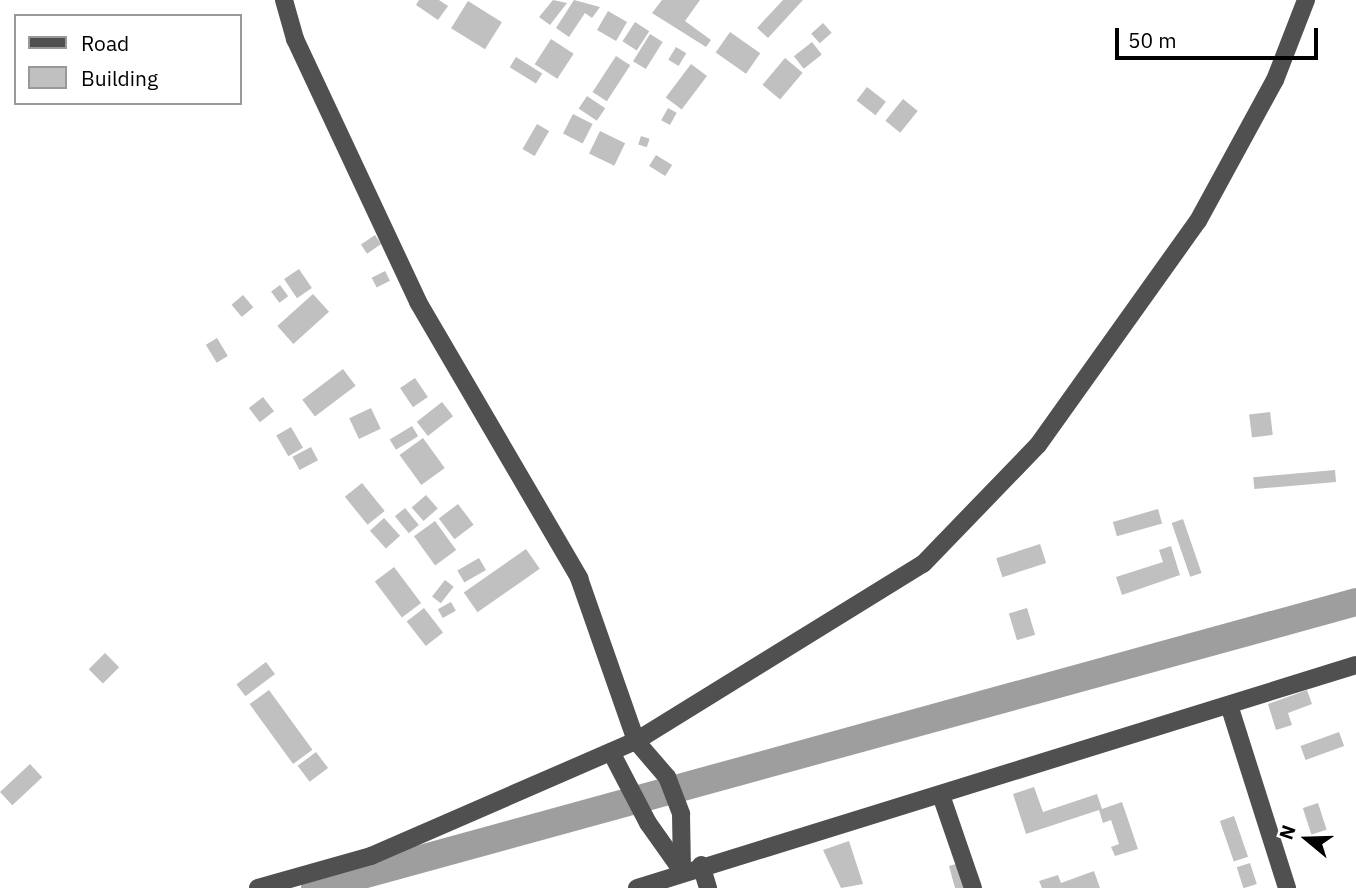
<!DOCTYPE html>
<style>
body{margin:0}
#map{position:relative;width:1356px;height:888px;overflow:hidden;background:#fff;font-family:"IBM Plex Sans",sans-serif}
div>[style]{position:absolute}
.canal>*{height:28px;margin:-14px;padding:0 14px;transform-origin:14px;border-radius:14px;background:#9e9e9e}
.building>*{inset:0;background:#c0c0c0;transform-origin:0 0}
.minor>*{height:18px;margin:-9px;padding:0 9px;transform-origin:9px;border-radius:9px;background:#505050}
span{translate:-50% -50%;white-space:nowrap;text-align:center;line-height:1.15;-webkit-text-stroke:5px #fff;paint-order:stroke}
.legend{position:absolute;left:14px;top:14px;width:228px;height:91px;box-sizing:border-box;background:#fff;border:2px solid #999;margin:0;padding:9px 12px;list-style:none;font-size:21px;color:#000}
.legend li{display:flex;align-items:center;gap:14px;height:35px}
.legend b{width:35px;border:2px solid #999}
.north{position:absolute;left:1272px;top:804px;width:70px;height:70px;-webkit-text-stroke:5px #fff;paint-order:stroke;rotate:289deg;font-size:19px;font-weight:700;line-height:28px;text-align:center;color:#000}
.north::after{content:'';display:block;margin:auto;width:24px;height:32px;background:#000;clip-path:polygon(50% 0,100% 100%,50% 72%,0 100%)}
.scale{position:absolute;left:1115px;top:28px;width:203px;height:32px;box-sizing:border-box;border:4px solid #000;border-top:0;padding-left:9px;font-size:21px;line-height:24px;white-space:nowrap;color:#000;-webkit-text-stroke:5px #fff;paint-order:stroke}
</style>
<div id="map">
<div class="canal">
<div style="left:315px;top:888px;width:1080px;rotate:-15.36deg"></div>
</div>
<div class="building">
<div style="clip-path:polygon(419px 0,439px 0,448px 6px,438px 20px,416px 5px)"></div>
<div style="clip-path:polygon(553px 0,567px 3px,550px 25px,539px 17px)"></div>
<div style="clip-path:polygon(574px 0,600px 7px,592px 18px,585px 13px,569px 37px,556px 28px)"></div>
<div style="clip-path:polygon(662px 0,700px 0,685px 21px,711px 40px,706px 47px,652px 13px)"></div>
<div style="clip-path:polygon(783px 0,803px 0,768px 38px,757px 28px)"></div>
<div style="left:468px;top:1px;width:40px;height:32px;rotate:32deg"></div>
<div style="left:608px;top:11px;width:22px;height:22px;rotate:30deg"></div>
<div style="left:635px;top:22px;width:17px;height:23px;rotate:33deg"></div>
<div style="left:823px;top:23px;width:13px;height:16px;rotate:48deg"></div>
<div style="left:730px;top:32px;width:37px;height:25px;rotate:35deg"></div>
<div style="left:650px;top:34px;width:15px;height:32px;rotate:32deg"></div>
<div style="left:551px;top:39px;width:27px;height:30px;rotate:33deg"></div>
<div style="left:812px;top:42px;width:16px;height:23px;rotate:52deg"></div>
<div style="left:676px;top:47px;width:12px;height:15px;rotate:31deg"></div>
<div style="left:616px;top:56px;width:17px;height:43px;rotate:33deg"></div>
<div style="left:516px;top:57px;width:31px;height:12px;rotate:32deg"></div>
<div style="left:785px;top:58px;width:23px;height:35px;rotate:40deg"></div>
<div style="left:691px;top:64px;width:20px;height:42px;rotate:37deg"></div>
<div style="left:867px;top:87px;width:24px;height:17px;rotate:38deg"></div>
<div style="left:587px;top:96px;width:22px;height:15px;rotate:34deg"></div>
<div style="left:903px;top:99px;width:19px;height:28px;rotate:39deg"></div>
<div style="left:668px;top:108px;width:10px;height:14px;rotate:29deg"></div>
<div style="left:573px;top:114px;width:22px;height:22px;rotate:27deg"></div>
<div style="left:537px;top:124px;width:14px;height:29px;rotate:30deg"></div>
<div style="left:600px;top:131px;width:28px;height:25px;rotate:26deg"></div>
<div style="left:641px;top:136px;width:9px;height:9px;rotate:18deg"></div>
<div style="left:656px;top:155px;width:19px;height:13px;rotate:32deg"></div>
<div style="left:375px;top:235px;width:11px;height:17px;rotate:56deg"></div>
<div style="left:299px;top:269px;width:23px;height:18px;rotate:56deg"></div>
<div style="left:385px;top:271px;width:11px;height:15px;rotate:63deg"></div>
<div style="left:280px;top:285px;width:14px;height:11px;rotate:54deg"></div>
<div style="left:313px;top:294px;width:24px;height:48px;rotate:48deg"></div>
<div style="left:243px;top:295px;width:16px;height:15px;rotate:50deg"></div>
<div style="left:217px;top:338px;width:21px;height:13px;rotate:59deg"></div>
<div style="left:343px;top:369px;width:21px;height:51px;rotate:53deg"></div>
<div style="left:415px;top:378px;width:23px;height:18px;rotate:56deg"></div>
<div style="left:263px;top:397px;width:18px;height:18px;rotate:52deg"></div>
<div style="left:442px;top:402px;width:18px;height:32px;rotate:52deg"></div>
<div style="left:371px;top:408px;width:23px;height:24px;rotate:65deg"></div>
<div style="left:1270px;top:412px;width:23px;height:21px;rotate:83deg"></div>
<div style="left:412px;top:426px;width:12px;height:26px;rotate:59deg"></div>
<div style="left:291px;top:427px;width:24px;height:17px;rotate:60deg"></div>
<div style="left:423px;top:438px;width:37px;height:29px;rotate:54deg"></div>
<div style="left:311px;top:447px;width:15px;height:21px;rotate:62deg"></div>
<div style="left:1335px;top:470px;width:12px;height:82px;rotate:85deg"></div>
<div style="left:362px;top:483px;width:36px;height:22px;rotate:51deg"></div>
<div style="left:426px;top:495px;width:18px;height:19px;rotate:49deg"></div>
<div style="left:458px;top:504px;width:26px;height:24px;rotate:53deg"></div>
<div style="left:405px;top:508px;width:22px;height:13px;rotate:51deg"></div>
<div style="left:1158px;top:509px;width:15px;height:47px;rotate:74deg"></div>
<div style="left:384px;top:518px;width:24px;height:19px;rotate:48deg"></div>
<div style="left:1183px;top:519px;width:57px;height:12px;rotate:71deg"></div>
<div style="left:435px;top:521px;width:36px;height:26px;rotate:54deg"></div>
<div style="left:1040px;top:544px;width:20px;height:46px;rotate:72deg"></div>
<div style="clip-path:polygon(1171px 546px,1180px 575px,1122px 595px,1116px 577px,1163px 562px,1159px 550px)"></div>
<div style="left:526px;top:549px;width:24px;height:76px;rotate:55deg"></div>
<div style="left:479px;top:558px;width:14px;height:25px;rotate:60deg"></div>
<div style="left:394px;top:567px;width:45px;height:24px;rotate:53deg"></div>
<div style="left:445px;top:580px;width:11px;height:21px;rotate:38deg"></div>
<div style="left:451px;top:602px;width:10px;height:15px;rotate:61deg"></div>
<div style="left:424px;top:608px;width:31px;height:22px;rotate:52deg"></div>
<div style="left:1027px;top:608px;width:28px;height:19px;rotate:73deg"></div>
<div style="left:105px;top:653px;width:20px;height:23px;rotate:45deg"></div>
<div style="left:266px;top:662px;width:15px;height:37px;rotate:53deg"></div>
<div style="left:269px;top:690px;width:74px;height:24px;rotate:54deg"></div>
<div style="clip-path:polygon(1307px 690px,1312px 704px,1288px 713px,1292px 725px,1276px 730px,1268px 704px)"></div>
<div style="left:1339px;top:732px;width:15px;height:41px;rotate:70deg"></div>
<div style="left:316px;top:752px;width:20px;height:23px;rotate:53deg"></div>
<div style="left:30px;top:764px;width:18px;height:41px;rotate:47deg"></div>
<div style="clip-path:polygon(1034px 787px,1043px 812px,1097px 794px,1102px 809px,1122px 802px,1138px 849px,1115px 856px,1111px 847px,1119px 844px,1111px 820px,1103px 823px,1099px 810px,1026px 834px,1013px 794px)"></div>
<div style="left:1318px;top:803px;width:28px;height:16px;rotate:72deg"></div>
<div style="left:1234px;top:816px;width:43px;height:15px;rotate:71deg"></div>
<div style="clip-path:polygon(849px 841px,863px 884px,841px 888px,823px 850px)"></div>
<div style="clip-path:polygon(963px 862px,970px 888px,955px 888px,949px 866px)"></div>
<div style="left:1250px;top:863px;width:22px;height:14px;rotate:72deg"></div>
<div style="clip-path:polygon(1094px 871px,1100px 888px,1042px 888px,1039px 881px,1058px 875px,1061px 883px)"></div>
</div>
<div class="minor">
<div style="left:284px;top:0;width:41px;rotate:74.2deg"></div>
<div style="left:295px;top:39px;width:290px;rotate:64.9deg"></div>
<div style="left:418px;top:302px;width:320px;rotate:59.7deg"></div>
<div style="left:579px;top:578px;width:173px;rotate:70.7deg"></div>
<div style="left:636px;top:741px;width:48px;rotate:49.3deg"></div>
<div style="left:667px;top:777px;width:40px;rotate:69deg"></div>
<div style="left:681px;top:814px;width:57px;rotate:89deg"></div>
<div style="left:1229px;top:705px;width:192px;rotate:72.4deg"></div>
<div style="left:611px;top:752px;width:80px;rotate:62.5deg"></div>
<div style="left:648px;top:823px;width:59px;rotate:54.7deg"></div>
<div style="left:942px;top:798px;width:95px;rotate:71deg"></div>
<div style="left:701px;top:865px;width:24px;rotate:73deg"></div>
<div style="left:258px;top:888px;width:117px;rotate:-15.8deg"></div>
<div style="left:371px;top:856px;width:289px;rotate:-23.5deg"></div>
<div style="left:636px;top:741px;width:337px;rotate:-31.7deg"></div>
<div style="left:923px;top:564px;width:165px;rotate:-46deg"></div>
<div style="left:1038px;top:445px;width:275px;rotate:-54.5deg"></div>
<div style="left:1198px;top:221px;width:161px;rotate:-61.4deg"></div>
<div style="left:1275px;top:80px;width:86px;rotate:-68.8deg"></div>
<div style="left:637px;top:888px;width:753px;rotate:-17.23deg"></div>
</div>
<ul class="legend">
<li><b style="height:9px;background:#505050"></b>Road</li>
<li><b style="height:19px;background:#c0c0c0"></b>Building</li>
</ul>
<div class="north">N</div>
<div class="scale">50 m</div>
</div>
